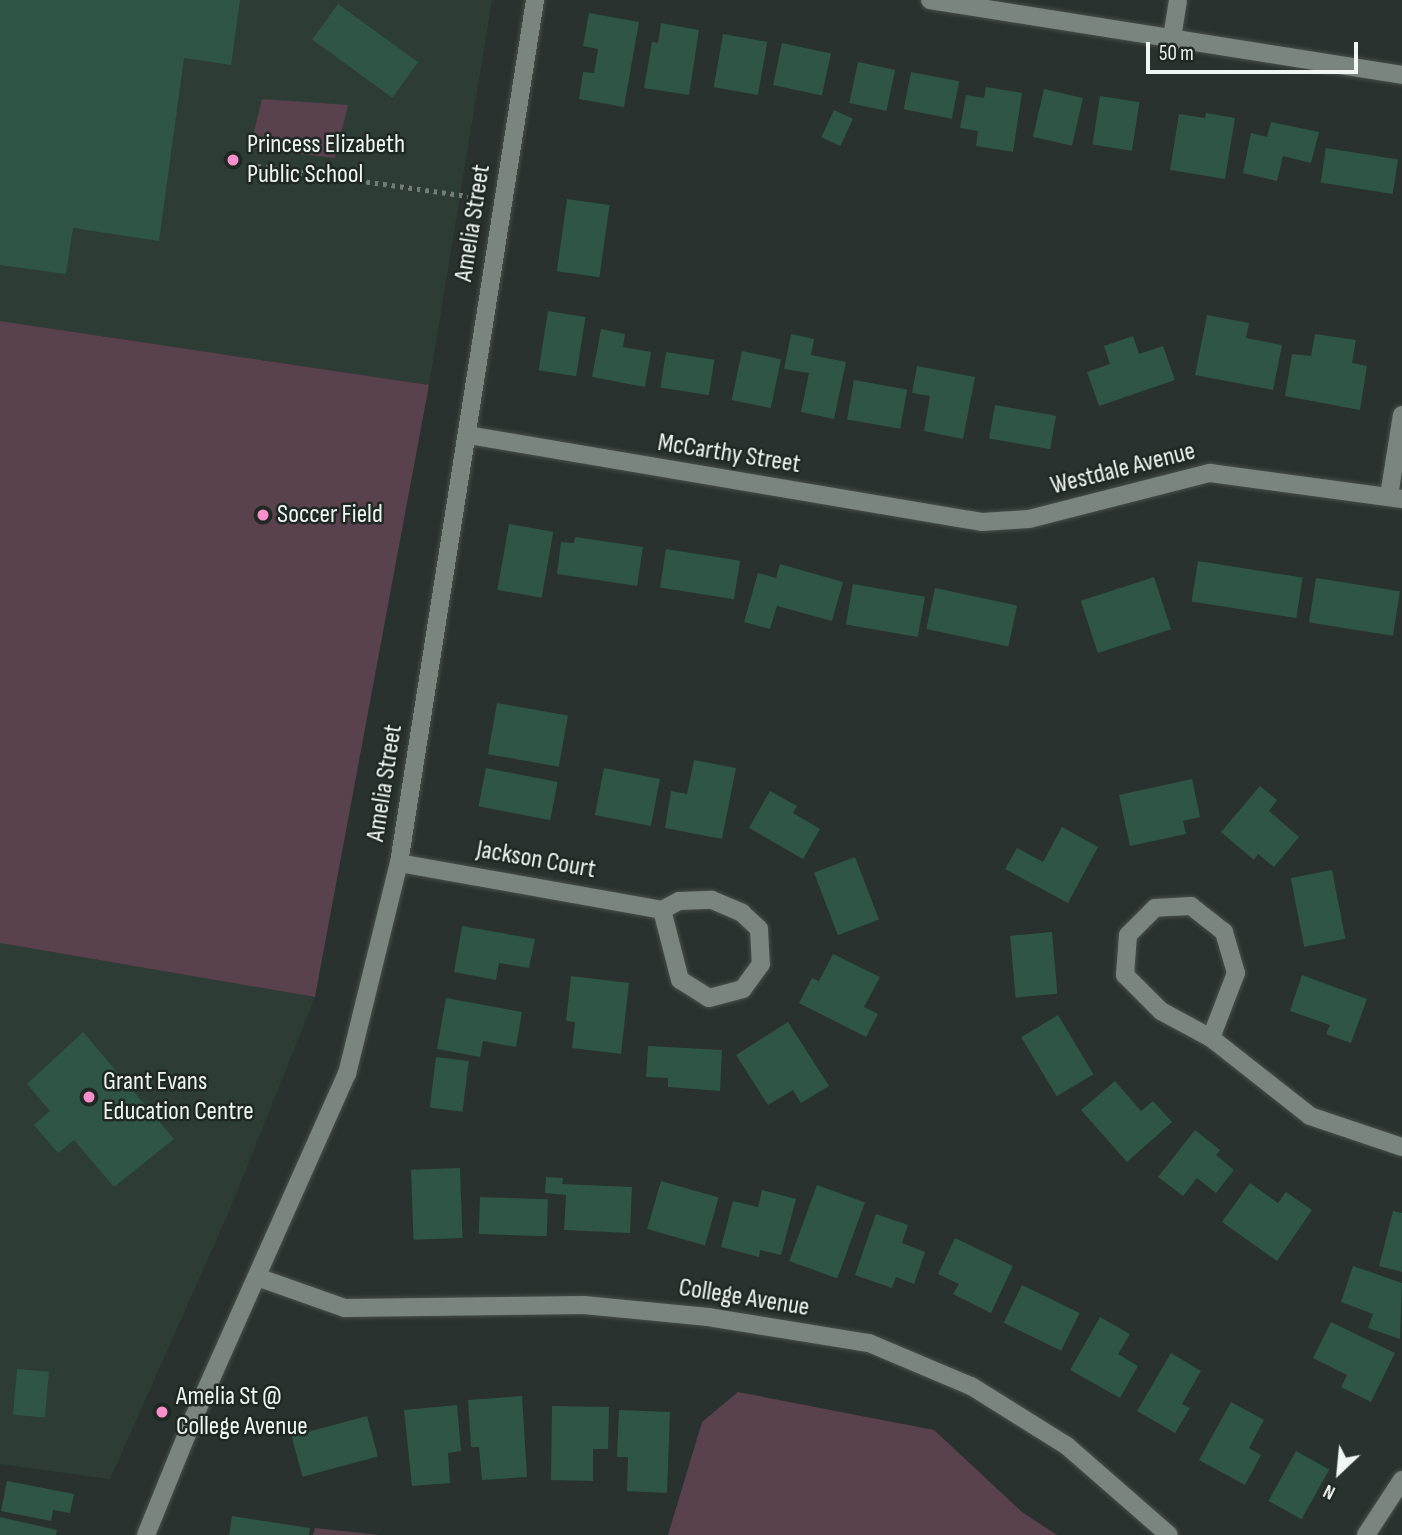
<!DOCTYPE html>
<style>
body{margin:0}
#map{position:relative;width:1402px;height:1535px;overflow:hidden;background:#29322e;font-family:"Sofia Sans Condensed",sans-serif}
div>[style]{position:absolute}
.built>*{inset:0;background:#2d3d36}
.green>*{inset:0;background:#59414e}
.building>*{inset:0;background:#2e5545;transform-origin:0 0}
.path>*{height:4.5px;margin-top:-2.25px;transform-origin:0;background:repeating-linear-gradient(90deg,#747c79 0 3.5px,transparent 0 8.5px)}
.roads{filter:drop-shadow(0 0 2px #474f4b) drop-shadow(0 0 2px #474f4b)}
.street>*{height:18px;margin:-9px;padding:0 9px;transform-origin:9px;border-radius:9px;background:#7b8580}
.dots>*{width:19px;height:19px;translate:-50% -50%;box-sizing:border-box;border:4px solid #202824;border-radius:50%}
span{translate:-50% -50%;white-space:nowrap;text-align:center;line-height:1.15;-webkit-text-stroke:5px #202824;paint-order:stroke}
.poi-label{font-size:26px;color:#f0f6f3}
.left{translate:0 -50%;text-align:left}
.street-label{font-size:26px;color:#f0f6f3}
.north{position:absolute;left:1304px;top:1437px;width:70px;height:70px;-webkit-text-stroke:5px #202824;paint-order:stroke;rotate:206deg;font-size:19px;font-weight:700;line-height:28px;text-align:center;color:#f0f6f3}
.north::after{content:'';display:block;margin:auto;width:24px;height:32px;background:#f0f6f3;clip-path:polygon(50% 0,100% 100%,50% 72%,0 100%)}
.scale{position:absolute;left:1146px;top:42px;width:212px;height:32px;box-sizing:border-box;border:4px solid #f0f6f3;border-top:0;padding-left:9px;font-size:21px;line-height:24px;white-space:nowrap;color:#f0f6f3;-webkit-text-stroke:5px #202824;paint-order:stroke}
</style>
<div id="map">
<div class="built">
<div style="clip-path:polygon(0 0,492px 0,429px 385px,0 321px)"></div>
<div style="clip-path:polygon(0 943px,315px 997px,230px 1209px,110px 1479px,0 1464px)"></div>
</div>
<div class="green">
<div style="clip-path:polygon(262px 99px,348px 105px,335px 158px,250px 148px)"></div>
<div style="clip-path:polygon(0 321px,429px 385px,315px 997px,0 943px)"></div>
<div style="clip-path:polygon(738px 1392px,934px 1430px,1022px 1512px,1057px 1535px,668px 1535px,702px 1422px)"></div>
<div style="clip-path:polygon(315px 1528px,379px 1535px,313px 1535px)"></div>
</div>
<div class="building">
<div style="clip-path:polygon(0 0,240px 0,231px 65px,184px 58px,159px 241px,73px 228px,66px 274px,0 265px)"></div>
<div style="left:338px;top:4px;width:99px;height:44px;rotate:36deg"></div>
<div style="clip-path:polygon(589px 13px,639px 22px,624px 107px,579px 99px,583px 72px,594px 73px,598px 49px,583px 46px)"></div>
<div style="clip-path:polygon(661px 23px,699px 30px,689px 95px,644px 88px,652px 42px,658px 43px)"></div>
<div style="left:723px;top:34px;width:45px;height:54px;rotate:10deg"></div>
<div style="left:782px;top:43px;width:50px;height:43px;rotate:12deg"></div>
<div style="left:858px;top:62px;width:38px;height:42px;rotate:12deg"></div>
<div style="left:911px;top:72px;width:49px;height:38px;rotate:11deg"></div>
<div style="clip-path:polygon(986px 87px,1022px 93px,1013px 152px,976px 146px,978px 131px,960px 128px,966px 95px,984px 98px)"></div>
<div style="left:1044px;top:89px;width:40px;height:49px;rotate:13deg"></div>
<div style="left:1100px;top:96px;width:40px;height:49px;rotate:9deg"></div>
<div style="left:834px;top:110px;width:21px;height:30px;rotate:25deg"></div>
<div style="clip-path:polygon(1206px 113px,1235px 118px,1225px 179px,1170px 170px,1179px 114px,1205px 118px)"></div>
<div style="clip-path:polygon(1271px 122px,1319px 132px,1311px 163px,1283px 156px,1277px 181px,1243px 173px,1251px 133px,1267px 137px)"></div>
<div style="left:1326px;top:148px;width:73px;height:35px;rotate:9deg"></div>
<div style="left:567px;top:199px;width:43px;height:73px;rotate:8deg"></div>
<div style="left:548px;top:311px;width:38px;height:60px;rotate:9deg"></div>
<div style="clip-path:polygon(1207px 315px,1249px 323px,1246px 338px,1282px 345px,1273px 390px,1195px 375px)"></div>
<div style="clip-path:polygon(601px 329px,625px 334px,623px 347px,651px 352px,645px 387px,592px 377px)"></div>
<div style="clip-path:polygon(791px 334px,814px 339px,811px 355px,846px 362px,834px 419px,801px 412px,809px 373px,784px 369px)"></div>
<div style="clip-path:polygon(1315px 334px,1356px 340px,1352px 363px,1367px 366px,1360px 410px,1285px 396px,1292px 354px,1311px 356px)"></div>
<div style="clip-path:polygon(1133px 336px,1139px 354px,1163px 346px,1175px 380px,1099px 406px,1087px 372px,1110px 364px,1104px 346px)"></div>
<div style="left:742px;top:351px;width:40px;height:50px;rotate:12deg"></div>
<div style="left:666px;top:352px;width:49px;height:36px;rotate:9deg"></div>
<div style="clip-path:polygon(917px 366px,975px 377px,963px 439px,924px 431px,930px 396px,912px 393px)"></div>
<div style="left:854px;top:380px;width:54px;height:40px;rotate:10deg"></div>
<div style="left:995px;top:405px;width:62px;height:34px;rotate:10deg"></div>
<div style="left:509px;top:524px;width:45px;height:67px;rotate:10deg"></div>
<div style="clip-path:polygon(575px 537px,643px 547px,637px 586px,557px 574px,561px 542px,574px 543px)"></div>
<div style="left:666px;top:549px;width:75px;height:39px;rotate:9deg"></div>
<div style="left:1198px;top:561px;width:106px;height:41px;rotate:9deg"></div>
<div style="clip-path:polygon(780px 564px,843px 582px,832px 621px,777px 606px,770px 629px,744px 622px,758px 573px,776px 578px)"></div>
<div style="left:1154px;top:577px;width:55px;height:77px;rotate:72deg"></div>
<div style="left:1316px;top:578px;width:85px;height:45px;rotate:9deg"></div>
<div style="left:853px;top:584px;width:73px;height:41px;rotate:10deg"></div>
<div style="left:935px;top:588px;width:84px;height:42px;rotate:12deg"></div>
<div style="left:497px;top:703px;width:72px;height:52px;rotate:10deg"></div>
<div style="clip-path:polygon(694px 760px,736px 768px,722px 839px,665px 828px,671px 791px,687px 794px)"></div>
<div style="left:486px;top:768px;width:73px;height:39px;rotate:11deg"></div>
<div style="left:604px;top:768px;width:57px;height:48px;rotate:11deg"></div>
<div style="clip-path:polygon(1192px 779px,1200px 817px,1183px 821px,1186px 834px,1130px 846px,1119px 795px)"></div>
<div style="clip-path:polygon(1260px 786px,1277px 800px,1269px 811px,1299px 837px,1274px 867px,1258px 854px,1254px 860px,1221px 832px)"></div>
<div style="clip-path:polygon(770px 791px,797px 806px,793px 813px,820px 829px,803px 859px,749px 828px)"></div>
<div style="clip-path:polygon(1062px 827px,1098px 847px,1068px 903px,1005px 869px,1017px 848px,1043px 862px)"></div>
<div style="left:855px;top:857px;width:67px;height:44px;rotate:69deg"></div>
<div style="left:1332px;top:870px;width:70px;height:42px;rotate:79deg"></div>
<div style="clip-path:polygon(462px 926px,535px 939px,529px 968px,499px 963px,496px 980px,454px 972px)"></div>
<div style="left:1052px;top:932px;width:62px;height:42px;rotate:85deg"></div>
<div style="clip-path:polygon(833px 954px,880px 977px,864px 1007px,878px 1014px,866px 1037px,799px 1003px,812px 978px,819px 981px)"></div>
<div style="clip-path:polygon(1302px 975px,1367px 999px,1351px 1043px,1326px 1034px,1330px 1025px,1290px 1011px)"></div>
<div style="clip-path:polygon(571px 976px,629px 983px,621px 1054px,572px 1048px,575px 1022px,566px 1021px)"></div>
<div style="clip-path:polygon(446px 998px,522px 1012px,516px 1047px,483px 1041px,480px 1057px,437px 1049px)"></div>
<div style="left:1058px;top:1015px;width:69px;height:43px;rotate:59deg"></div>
<div style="clip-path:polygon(788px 1022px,829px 1086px,801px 1103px,793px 1090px,768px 1105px,736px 1055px)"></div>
<div style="clip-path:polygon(83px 1032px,174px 1139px,114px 1187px,74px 1140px,58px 1153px,34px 1125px,50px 1111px,27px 1084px)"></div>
<div style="clip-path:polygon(648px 1046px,722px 1050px,720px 1091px,668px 1087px,668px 1078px,646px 1077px)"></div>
<div style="left:436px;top:1057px;width:33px;height:51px;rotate:7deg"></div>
<div style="clip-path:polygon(1115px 1081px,1141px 1111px,1153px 1101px,1172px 1122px,1127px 1162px,1081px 1110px)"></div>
<div style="clip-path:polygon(1195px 1130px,1220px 1150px,1216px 1155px,1234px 1170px,1216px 1193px,1197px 1178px,1183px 1196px,1158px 1177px)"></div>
<div style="left:460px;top:1168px;width:70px;height:49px;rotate:88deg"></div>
<div style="clip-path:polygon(546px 1177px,563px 1178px,562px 1184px,632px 1187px,630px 1233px,564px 1230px,566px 1195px,545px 1193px)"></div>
<div style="left:661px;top:1181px;width:60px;height:50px;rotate:16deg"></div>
<div style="clip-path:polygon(1250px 1183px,1278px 1203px,1286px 1192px,1312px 1210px,1277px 1261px,1222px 1222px)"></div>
<div style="left:817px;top:1185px;width:51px;height:81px;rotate:20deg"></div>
<div style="clip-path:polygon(762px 1190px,796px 1199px,781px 1255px,760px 1250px,759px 1257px,721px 1247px,733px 1201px,758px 1207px)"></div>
<div style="left:480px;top:1197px;width:68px;height:37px;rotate:2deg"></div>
<div style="clip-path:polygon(1393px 1211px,1402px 1213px,1402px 1272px,1379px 1266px)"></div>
<div style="clip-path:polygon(876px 1214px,908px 1225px,902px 1243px,925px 1252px,914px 1284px,896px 1277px,892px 1288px,855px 1275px)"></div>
<div style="clip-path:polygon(955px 1238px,1013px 1266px,991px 1313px,953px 1294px,959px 1284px,938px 1274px)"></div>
<div style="clip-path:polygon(1353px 1266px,1402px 1283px,1400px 1339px,1368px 1328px,1373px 1314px,1341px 1302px)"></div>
<div style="left:1022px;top:1285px;width:64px;height:42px;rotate:26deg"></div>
<div style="clip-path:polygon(1100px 1317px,1130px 1334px,1118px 1354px,1138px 1366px,1120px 1398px,1070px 1370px)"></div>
<div style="clip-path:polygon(1331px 1322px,1395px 1353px,1371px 1402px,1341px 1387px,1347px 1375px,1313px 1358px)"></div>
<div style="clip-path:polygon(1171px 1353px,1201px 1371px,1182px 1404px,1190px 1408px,1175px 1433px,1137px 1411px)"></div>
<div style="left:17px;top:1369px;width:32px;height:46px;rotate:5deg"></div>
<div style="clip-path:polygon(522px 1396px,527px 1477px,482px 1480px,479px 1447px,471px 1447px,468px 1400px)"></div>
<div style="clip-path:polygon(1231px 1402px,1264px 1420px,1249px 1448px,1261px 1455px,1245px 1485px,1199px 1460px)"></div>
<div style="clip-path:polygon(457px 1405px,461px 1451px,448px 1453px,450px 1483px,412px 1486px,404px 1410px)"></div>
<div style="clip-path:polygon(552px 1406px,609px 1407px,608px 1449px,593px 1449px,593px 1481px,551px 1480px)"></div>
<div style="clip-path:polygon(619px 1410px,670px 1412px,667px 1493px,627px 1491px,628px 1457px,617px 1457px)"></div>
<div style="left:367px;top:1416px;width:42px;height:78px;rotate:75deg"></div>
<div style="left:1296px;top:1451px;width:38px;height:57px;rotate:29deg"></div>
<div style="clip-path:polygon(7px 1481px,74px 1494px,70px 1513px,53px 1510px,51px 1521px,1px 1511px)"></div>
<div style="clip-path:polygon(232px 1516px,310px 1528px,309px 1535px,229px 1535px)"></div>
<div style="clip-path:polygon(0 1517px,57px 1530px,56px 1535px,0 1535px)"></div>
</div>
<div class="path">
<div style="left:257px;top:166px;width:213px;rotate:8.1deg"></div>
</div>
<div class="roads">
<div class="street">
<div style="left:930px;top:0;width:478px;rotate:9deg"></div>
<div style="left:1172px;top:38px;width:38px;rotate:-81deg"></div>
<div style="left:468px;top:435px;width:521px;rotate:9.61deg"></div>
<div style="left:982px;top:522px;width:47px;rotate:-3.7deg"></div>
<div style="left:1029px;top:519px;width:187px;rotate:-14.3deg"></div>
<div style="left:1210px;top:473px;width:194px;rotate:7.7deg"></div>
<div style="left:1389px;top:496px;width:82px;rotate:-80.9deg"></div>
<div style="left:399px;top:863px;width:267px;rotate:10.1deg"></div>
<div style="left:662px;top:910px;width:19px;rotate:-28deg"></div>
<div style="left:679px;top:901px;width:33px;rotate:-2deg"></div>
<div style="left:712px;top:900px;width:33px;rotate:23deg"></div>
<div style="left:742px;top:913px;width:23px;rotate:43deg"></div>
<div style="left:759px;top:929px;width:35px;rotate:87deg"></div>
<div style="left:761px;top:964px;width:31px;rotate:126deg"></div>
<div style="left:743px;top:989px;width:35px;rotate:165deg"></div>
<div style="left:709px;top:998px;width:34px;rotate:-148deg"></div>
<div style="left:680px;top:980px;width:72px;rotate:-104.4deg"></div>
<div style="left:1211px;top:1038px;width:70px;rotate:-69deg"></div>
<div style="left:1236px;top:973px;width:43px;rotate:-106.3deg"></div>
<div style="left:1224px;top:932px;width:42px;rotate:-141.8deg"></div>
<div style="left:1191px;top:906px;width:36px;rotate:177deg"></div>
<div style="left:1155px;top:908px;width:38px;rotate:135deg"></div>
<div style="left:1128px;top:935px;width:40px;rotate:94.3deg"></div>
<div style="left:1125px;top:975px;width:51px;rotate:45deg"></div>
<div style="left:1161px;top:1011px;width:57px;rotate:28.4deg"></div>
<div style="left:1211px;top:1038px;width:126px;rotate:38.2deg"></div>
<div style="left:1310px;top:1116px;width:97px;rotate:18.6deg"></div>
<div style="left:257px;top:1277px;width:93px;rotate:19.4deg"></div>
<div style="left:345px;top:1308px;width:239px;rotate:-0.7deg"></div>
<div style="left:584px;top:1305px;width:125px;rotate:5.5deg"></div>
<div style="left:708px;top:1317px;width:163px;rotate:9.2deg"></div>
<div style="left:869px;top:1343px;width:111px;rotate:22.9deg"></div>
<div style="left:971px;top:1386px;width:113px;rotate:32deg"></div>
<div style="left:1067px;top:1446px;width:135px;rotate:41.1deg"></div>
<div style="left:146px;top:1535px;width:127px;rotate:-67.9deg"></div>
<div style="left:194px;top:1417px;width:376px;rotate:-66deg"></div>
<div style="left:347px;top:1074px;width:217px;rotate:-76.2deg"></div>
<div style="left:399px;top:863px;width:874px;rotate:-81.04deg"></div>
<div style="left:1366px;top:1535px;width:66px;rotate:-56.8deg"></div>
</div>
</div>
<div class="dots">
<div style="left:233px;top:160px;background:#f890cc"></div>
<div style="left:263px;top:515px;background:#f890cc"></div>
<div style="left:89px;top:1097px;background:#f890cc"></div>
<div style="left:162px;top:1412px;background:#f890cc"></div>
</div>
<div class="poi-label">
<span class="left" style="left:247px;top:160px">Princess Elizabeth<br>Public School</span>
<span class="left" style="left:277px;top:515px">Soccer Field</span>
<span class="left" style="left:103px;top:1097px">Grant Evans<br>Education Centre</span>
<span class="left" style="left:176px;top:1412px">Amelia St @<br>College Avenue</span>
</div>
<div class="street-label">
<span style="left:473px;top:223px;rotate:-81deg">Amelia Street</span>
<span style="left:729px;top:454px;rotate:9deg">McCarthy Street</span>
<span style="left:1123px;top:469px;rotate:-14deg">Westdale Avenue</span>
<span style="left:385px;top:783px;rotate:-81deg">Amelia Street</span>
<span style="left:536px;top:860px;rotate:10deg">Jackson Court</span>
<span style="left:744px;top:1298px;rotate:9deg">College Avenue</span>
</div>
<div class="north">N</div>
<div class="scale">50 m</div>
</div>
